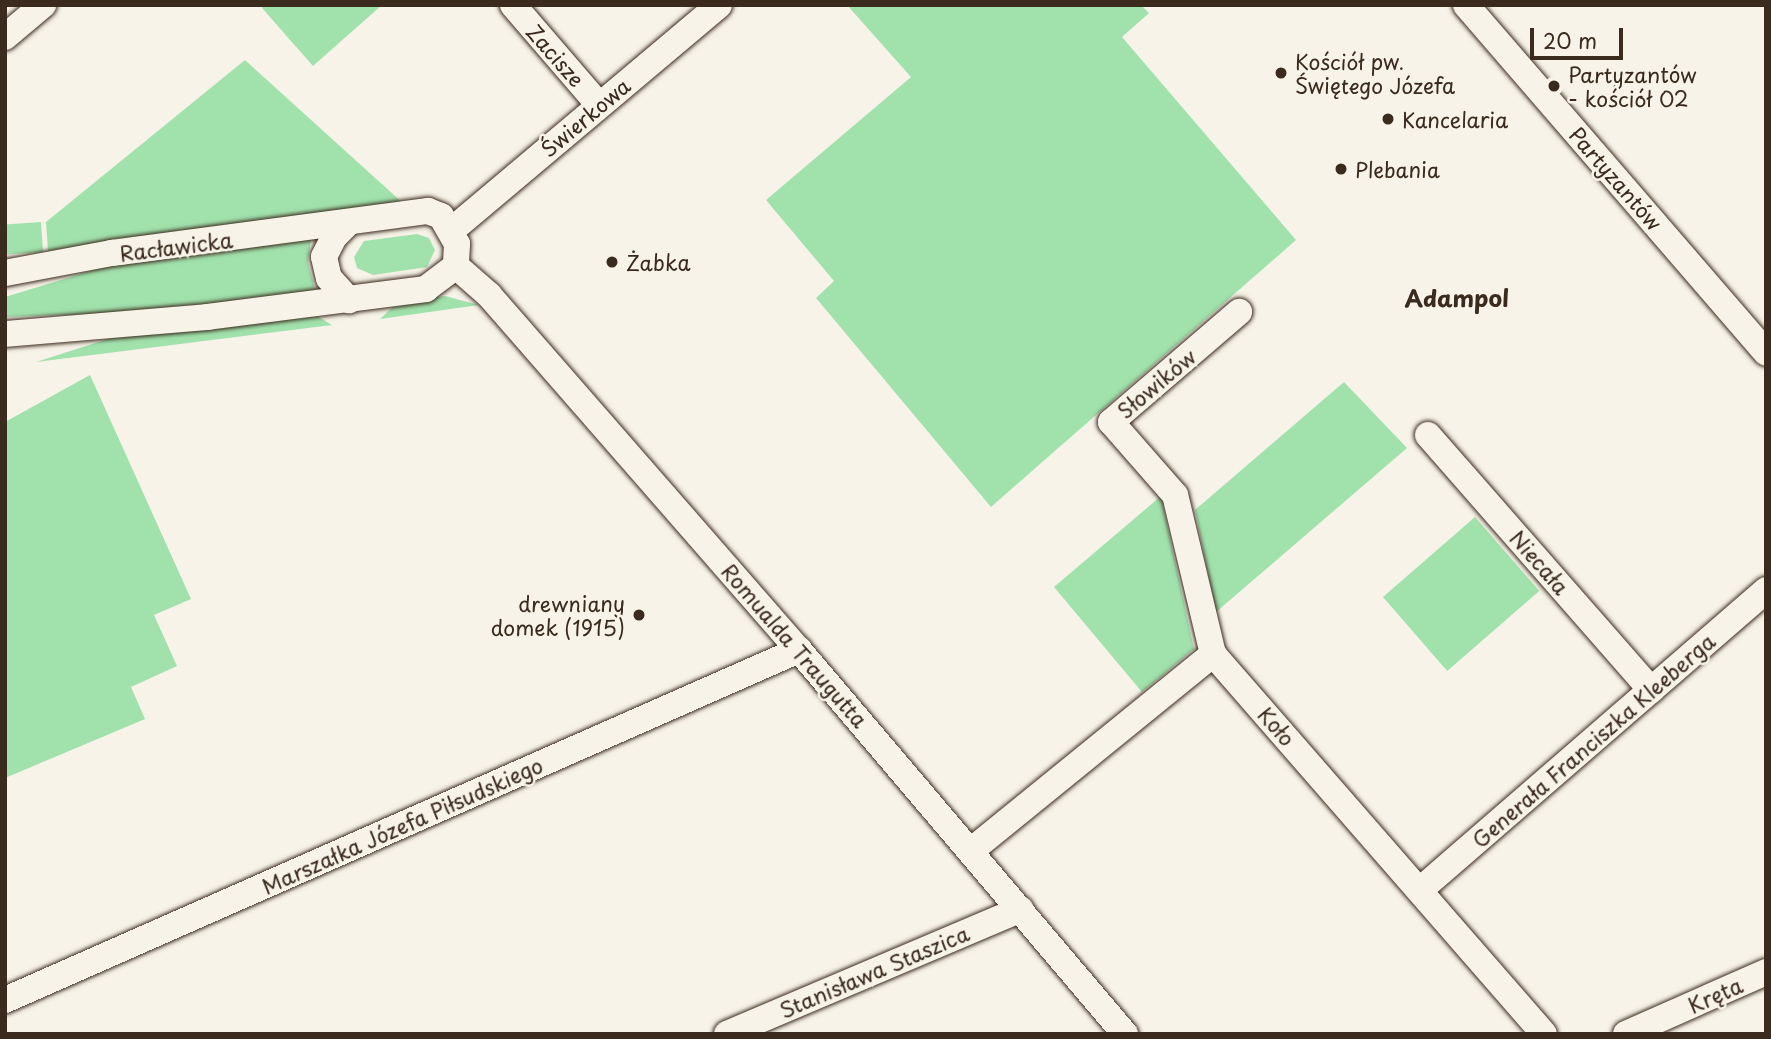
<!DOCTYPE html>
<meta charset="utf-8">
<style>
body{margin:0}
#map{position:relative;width:1771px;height:1039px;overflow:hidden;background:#f7f3e8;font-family:"Playpen Sans",sans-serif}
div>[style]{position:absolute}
.green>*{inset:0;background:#a1e2ac;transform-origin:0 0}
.roads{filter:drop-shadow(0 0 2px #3b2a1e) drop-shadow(0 0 2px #3b2a1e)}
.minor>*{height:26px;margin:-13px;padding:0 13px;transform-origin:13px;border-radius:13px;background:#f7f3e8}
.dots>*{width:19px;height:19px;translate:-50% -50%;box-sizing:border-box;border:4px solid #f7f3e8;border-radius:50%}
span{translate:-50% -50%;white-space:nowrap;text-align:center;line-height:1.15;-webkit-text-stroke:5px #f7f3e8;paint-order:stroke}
.street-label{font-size:21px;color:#3b2a1e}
.poi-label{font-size:21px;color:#3b2a1e}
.left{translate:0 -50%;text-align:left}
.right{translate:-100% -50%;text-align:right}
.neighbourhood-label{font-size:23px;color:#3b2a1e;font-weight:700}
.frame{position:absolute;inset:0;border:7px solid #3b2a1e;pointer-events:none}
.scale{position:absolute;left:1530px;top:28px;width:93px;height:32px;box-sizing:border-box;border:4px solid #3b2a1e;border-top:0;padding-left:9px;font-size:21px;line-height:24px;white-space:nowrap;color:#3b2a1e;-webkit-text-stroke:5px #f7f3e8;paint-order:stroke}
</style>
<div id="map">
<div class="green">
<div style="clip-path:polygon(265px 5px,382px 5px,313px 66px,262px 8px)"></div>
<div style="clip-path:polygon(847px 5px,1141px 5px,1149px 13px,1122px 37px,1296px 240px,991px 507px,816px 298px,834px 281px,766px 200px,911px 77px)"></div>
<div style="clip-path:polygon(245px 60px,405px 205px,48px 251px,46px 222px)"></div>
<div style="left:41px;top:222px;width:30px;height:36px;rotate:86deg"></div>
<div style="clip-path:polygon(417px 234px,429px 238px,435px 250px,427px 267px,373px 275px,357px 268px,354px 257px,364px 241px)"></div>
<div style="clip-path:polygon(311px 239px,308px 263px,316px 292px,183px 311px,5px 317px,5px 297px,133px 258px)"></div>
<div style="clip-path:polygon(445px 296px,479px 305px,380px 319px,397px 303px)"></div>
<div style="clip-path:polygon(317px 316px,332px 325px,36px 362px,114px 337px)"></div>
<div style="clip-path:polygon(90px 375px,191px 599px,154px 615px,177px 666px,131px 687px,145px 719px,5px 778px,5px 422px)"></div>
<div style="clip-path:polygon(1344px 382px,1407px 448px,1216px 612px,1195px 510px)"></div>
<div style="clip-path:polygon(1161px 496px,1194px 649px,1142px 692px,1054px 587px)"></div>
<div style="left:1475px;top:517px;width:98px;height:122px;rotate:49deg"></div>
</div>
<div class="roads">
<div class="minor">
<div style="left:513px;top:5px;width:132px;rotate:49.3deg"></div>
<div style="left:1466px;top:5px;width:459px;rotate:49.2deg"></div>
<div style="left:5px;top:37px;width:50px;rotate:-40.1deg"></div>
<div style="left:347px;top:224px;width:18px;rotate:135deg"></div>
<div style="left:334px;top:237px;width:22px;rotate:117deg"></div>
<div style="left:324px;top:257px;width:22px;rotate:77deg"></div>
<div style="left:329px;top:278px;width:30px;rotate:48deg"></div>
<div style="left:452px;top:230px;width:349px;rotate:-40.1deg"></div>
<div style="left:456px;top:266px;width:44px;rotate:41.3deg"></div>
<div style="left:489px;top:295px;width:471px;rotate:48.9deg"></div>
<div style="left:799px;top:650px;width:504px;rotate:49.67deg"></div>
<div style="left:5px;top:273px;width:109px;rotate:-10.6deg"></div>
<div style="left:112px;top:253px;width:319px;rotate:-7.6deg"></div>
<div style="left:428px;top:211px;width:14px;rotate:21deg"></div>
<div style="left:441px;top:216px;width:32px;rotate:60deg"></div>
<div style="left:457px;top:244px;width:22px;rotate:93deg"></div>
<div style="left:456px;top:266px;width:38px;rotate:143deg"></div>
<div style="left:426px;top:289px;width:220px;rotate:172.7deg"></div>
<div style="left:208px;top:317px;width:204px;rotate:175.2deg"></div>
<div style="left:1428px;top:435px;width:339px;rotate:48.8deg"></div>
<div style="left:1213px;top:654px;width:163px;rotate:-103.4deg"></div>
<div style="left:1175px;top:495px;width:97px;rotate:-131.2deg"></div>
<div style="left:1111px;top:422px;width:169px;rotate:-40.7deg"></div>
<div style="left:972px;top:850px;width:311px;rotate:-39.1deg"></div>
<div style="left:1213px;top:654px;width:504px;rotate:48.94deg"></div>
<div style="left:1420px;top:890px;width:458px;rotate:-40.9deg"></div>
<div style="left:5px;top:1000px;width:868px;rotate:-23.79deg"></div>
<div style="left:727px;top:1034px;width:319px;rotate:-23deg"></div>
<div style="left:1626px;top:1034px;width:153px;rotate:-23.9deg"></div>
</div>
</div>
<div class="dots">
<div style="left:1281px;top:73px;background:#3b2a1e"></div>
<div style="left:1554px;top:86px;background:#3b2a1e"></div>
<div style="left:1388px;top:119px;background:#3b2a1e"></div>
<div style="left:1341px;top:169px;background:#3b2a1e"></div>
<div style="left:612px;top:262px;background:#3b2a1e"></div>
<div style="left:639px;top:615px;background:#3b2a1e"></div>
</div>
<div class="street-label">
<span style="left:556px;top:55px;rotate:49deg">Zacisze</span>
<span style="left:585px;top:117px;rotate:-40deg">Świerkowa</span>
<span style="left:1616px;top:178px;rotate:49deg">Partyzantów</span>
<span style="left:176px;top:246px;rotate:-7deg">Racławicka</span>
<span style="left:1156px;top:383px;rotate:-40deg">Słowików</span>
<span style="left:1540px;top:562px;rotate:49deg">Niecała</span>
<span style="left:795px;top:645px;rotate:49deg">Romualda Traugutta</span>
<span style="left:1277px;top:726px;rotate:49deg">Koło</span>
<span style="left:1593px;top:740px;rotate:-41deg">Generała Franciszka Kleeberga</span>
<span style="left:402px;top:825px;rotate:-24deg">Marszałka Józefa Piłsudskiego</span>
<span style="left:874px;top:971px;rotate:-23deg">Stanisława Staszica</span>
<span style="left:1715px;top:995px;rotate:-24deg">Kręta</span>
</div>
<div class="poi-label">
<span class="left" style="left:1295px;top:73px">Kościół pw.<br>Świętego Józefa</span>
<span class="left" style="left:1568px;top:86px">Partyzantów<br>- kościół 02</span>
<span class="left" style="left:1402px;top:119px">Kancelaria</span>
<span class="left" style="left:1355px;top:169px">Plebania</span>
<span class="left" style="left:626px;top:262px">Żabka</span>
<span class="right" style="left:625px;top:615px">drewniany<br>domek (1915)</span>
</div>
<div class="neighbourhood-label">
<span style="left:1457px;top:298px">Adampol</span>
</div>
<div class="frame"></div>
<div class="scale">20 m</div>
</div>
